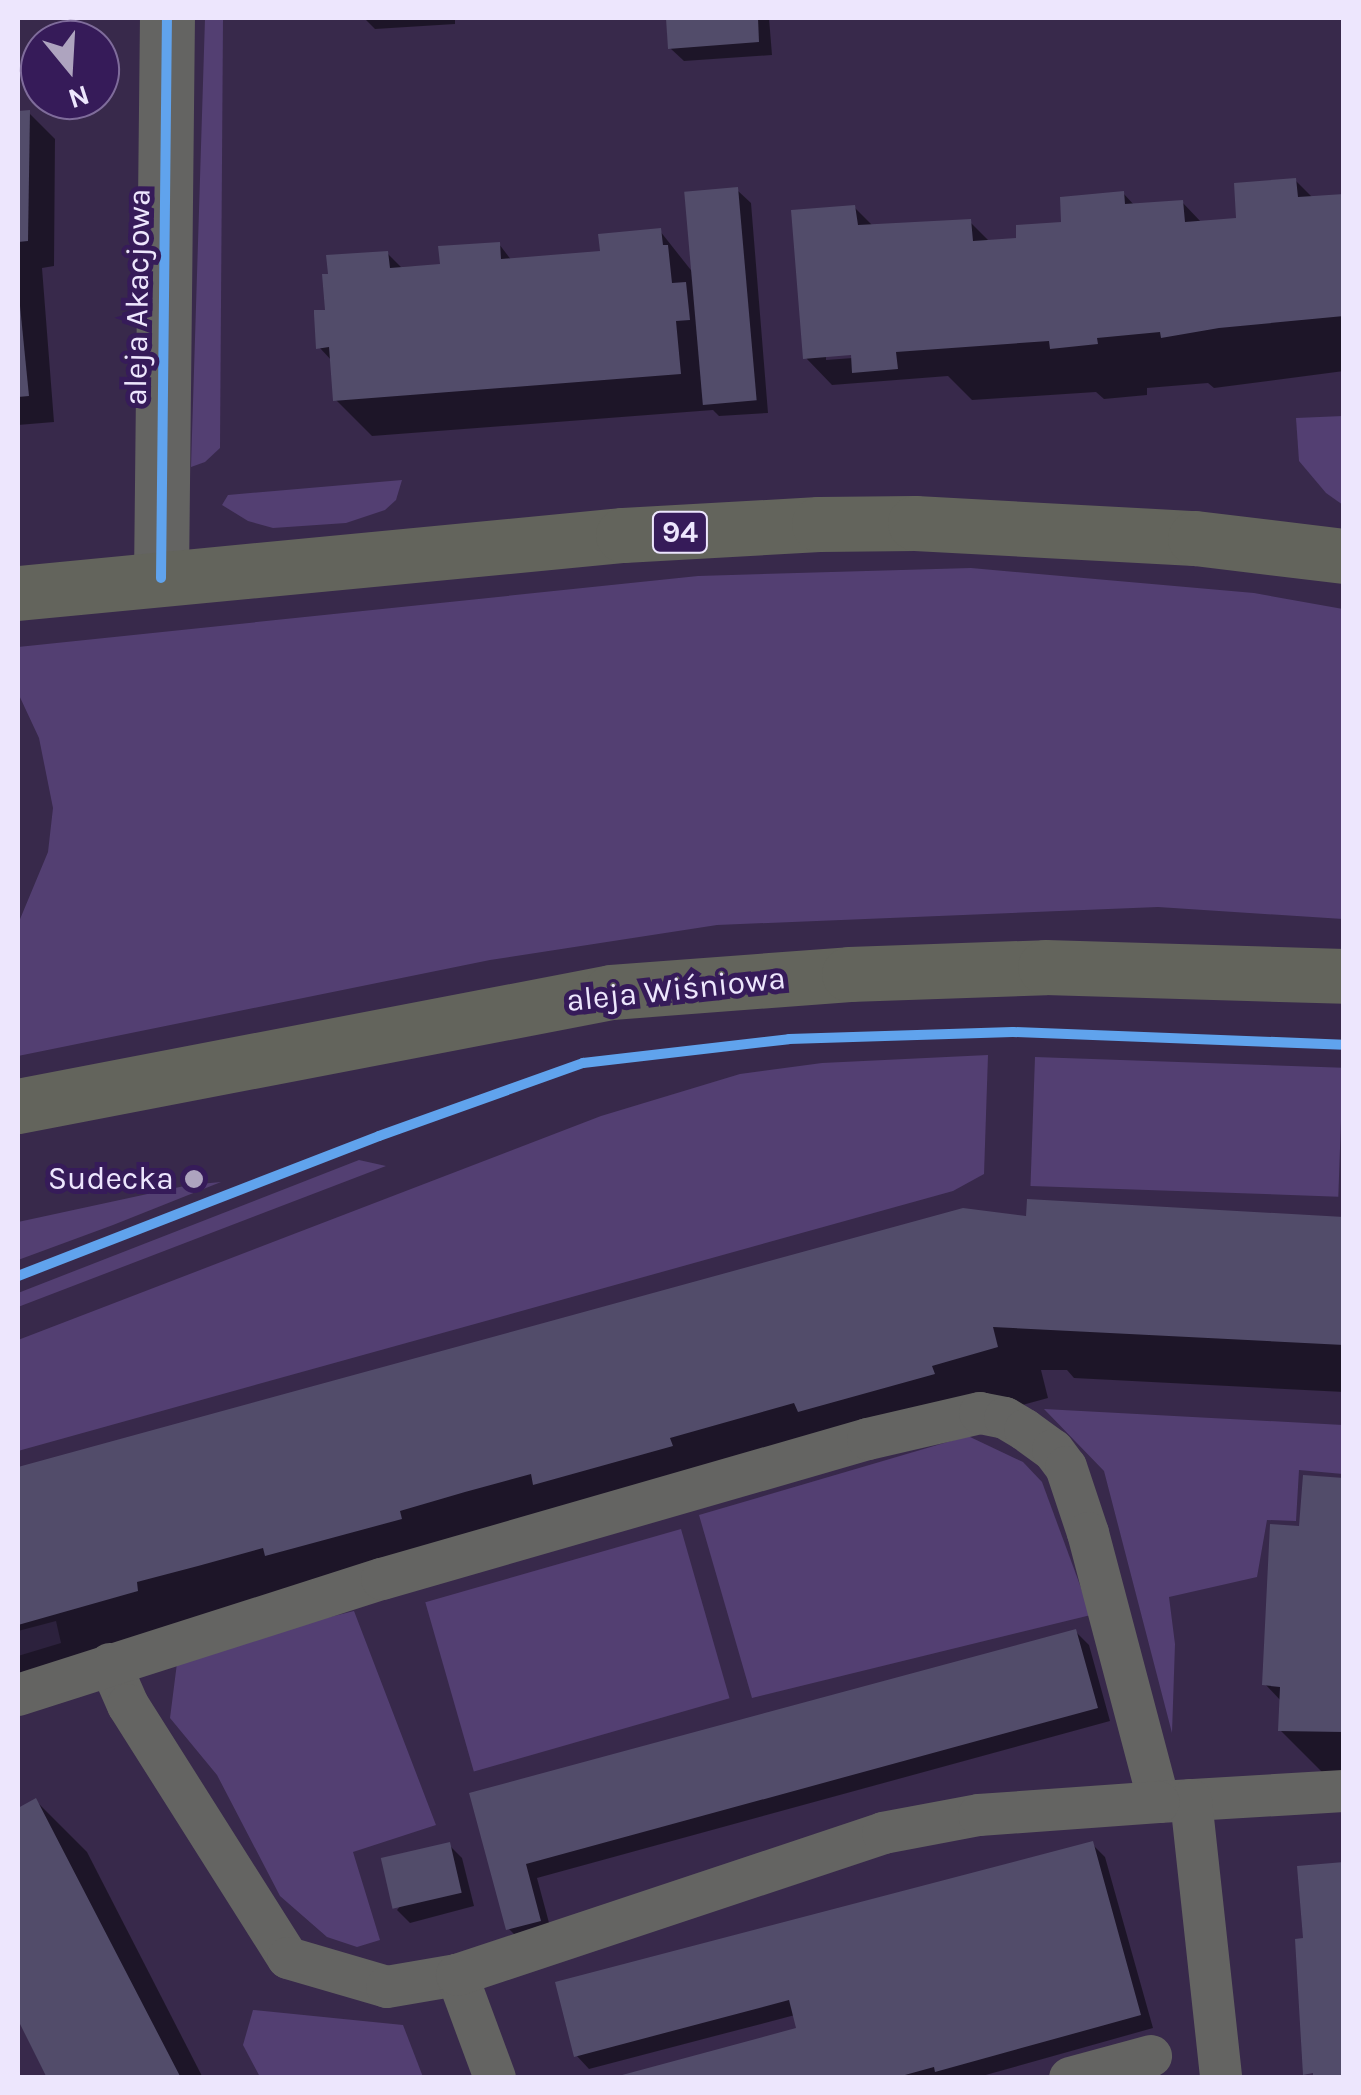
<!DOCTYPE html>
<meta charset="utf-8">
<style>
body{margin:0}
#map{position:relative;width:1361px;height:2095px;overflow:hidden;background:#38294b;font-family:Karla,sans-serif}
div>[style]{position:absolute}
.green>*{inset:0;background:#533f72;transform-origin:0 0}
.shadow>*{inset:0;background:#0007}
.building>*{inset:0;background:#524c6a;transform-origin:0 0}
.service>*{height:42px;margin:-21px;padding:0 21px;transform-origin:21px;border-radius:21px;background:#646462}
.minor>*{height:55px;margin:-27.5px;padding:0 27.5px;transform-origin:27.5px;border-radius:27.5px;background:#646462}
.primary>*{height:55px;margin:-27.5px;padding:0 27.5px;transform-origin:27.5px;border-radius:27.5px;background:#63645c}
.cycleway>*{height:10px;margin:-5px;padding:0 5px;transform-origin:5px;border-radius:5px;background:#60a3ed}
.dots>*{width:28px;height:28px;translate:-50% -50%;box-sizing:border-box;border:5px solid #361b59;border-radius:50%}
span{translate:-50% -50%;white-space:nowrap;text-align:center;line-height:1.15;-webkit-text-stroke:10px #361b59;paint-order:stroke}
.shield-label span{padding:2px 8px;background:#361b59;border:2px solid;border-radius:8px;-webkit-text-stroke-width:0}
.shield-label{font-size:30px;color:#ede6fd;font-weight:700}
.street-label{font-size:32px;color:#ede6fd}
.poi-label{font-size:32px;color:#ede6fd}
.right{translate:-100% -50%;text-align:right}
.frame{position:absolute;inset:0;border:20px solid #ede6fd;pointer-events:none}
.north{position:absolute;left:20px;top:20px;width:100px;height:100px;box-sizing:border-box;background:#361b59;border:2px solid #7f6c9b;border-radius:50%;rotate:162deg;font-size:28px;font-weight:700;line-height:40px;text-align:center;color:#ede6fd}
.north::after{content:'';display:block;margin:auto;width:35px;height:45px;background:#aea4bf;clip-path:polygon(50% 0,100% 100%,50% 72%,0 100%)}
</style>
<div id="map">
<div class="green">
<div style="clip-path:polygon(205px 18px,223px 18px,220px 448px,205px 462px,191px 467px)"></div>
<div style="clip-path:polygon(1343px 416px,1344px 416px,1343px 505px,1326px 493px,1299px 461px,1296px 418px)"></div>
<div style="clip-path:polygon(402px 480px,396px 500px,385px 510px,346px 523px,273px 528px,248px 521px,222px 505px,228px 495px)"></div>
<div style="clip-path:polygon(971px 568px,1254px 593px,1343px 609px,1343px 919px,1158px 907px,717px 925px,490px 960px,18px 1056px,18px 924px,48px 852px,53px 808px,39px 738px,18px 693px,18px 647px,698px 576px)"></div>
<div style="clip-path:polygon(988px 1055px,984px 1174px,953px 1191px,18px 1451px,18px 1340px,601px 1116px,740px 1074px,822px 1063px)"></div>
<div style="left:1035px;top:1057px;width:308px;height:129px;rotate:2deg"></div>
<div style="clip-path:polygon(359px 1160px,386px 1166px,18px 1307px,18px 1293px)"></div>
<div style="clip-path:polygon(221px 1182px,113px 1225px,18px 1260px,18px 1222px,189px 1185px)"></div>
<div style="clip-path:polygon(1044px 1409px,1343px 1425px,1343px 1474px,1299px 1470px,1296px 1521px,1267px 1520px,1257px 1577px,1169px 1597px,1175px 1644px,1172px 1733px,1104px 1471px)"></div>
<div style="clip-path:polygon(968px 1436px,1023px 1462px,1042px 1482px,1091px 1615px,752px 1698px,699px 1515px)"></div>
<div style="left:681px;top:1529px;width:176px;height:266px;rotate:74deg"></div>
<div style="clip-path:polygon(354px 1611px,436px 1825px,353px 1852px,380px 1940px,357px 1947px,327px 1937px,280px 1896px,217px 1775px,170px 1718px,177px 1663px,262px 1634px)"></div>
<div style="clip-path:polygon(56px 1621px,61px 1643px,18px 1656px,18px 1631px)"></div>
<div style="clip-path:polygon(253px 2010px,403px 2025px,423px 2077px,260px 2077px,243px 2045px)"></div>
</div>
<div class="shadow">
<div style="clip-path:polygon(364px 18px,455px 18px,455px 24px,375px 29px)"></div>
<div style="clip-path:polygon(668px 18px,769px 18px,772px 55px,684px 61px,670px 48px)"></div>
<div style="clip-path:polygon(18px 113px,29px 113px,55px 139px,54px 266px,42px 268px,54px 422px,18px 425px)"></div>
<div style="clip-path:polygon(evenodd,1295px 180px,1314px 199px,1344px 197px,1344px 371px,1214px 388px,1208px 383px,1147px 388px,1147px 395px,1104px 399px,1096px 392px,972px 400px,948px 376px,832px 385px,806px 358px,855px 208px,873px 226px,970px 222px,990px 242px,1019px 240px,1064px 224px,1123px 193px,1135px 206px,1182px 202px,1202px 223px,1238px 220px,1295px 180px,853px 353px,853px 358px,826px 360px,826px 355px,853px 353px)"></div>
<div style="clip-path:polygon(737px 190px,751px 203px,768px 413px,719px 416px,713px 410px,372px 436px,336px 400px,332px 361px,319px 347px,328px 313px,388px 254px,401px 267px,443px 266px,499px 244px,512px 261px,602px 253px,660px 231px,694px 274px)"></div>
<div style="clip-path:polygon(963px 1211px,1029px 1218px,1344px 1220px,1344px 1392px,1074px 1378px,1067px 1370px,1041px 1370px,1048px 1398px,18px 1678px,18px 1469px)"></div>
<div style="clip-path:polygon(1344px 1480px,1344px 1781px,1331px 1781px,1280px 1730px,1282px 1702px,1265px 1684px,1301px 1528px)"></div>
<div style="clip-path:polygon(1076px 1632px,1089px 1645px,1110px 1721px,537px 1878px,552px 1934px,522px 1942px,508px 1928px,472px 1794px)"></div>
<div style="clip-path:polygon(36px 1801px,87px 1852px,203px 2078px,48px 2078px,18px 2019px,18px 1810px)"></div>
<div style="clip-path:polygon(1092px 1844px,1105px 1857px,1153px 2028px,975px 2078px,619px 2078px,799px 2029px,795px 2015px,589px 2069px,576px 2055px)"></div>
<div style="clip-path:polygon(449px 1845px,462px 1858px,474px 1906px,410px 1923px,397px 1910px)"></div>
</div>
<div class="building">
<div style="clip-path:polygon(666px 18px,758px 18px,759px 42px,668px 49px)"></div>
<div style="clip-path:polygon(30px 110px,28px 241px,18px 242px,18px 111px)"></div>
<div style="clip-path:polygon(1296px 178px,1298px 197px,1344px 194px,1344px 316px,1219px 328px,1161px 338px,1160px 332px,1097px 338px,1098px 344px,1050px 349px,1049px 341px,896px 352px,898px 369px,852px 373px,851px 355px,803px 359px,791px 210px,855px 205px,858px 225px,971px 219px,973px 241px,1016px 238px,1016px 225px,1061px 222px,1060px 197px,1124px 191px,1125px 204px,1183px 200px,1185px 222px,1236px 218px,1234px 183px)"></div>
<div style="left:738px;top:187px;width:214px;height:54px;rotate:85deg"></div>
<div style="clip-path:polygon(661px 228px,663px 245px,668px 245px,672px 283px,686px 282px,690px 320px,676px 321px,681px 374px,333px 401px,329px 347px,316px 349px,314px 314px,314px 310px,325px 310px,322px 274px,328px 274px,326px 255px,388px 251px,390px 268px,440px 264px,438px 246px,500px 242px,501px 259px,600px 251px,598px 234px)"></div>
<div style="clip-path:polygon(18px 286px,29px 396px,18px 397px)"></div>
<div style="clip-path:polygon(1027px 1199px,1344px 1217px,1344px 1345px,993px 1327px,998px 1347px,932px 1366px,935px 1374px,798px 1412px,794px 1403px,670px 1438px,673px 1446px,533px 1485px,531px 1474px,465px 1492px,400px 1511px,402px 1519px,265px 1556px,263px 1548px,198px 1566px,137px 1582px,138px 1591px,18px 1625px,18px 1467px,963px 1208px,1026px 1216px)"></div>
<div style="clip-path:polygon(1303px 1475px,1344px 1478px,1344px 1732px,1278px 1731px,1280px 1687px,1262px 1685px,1270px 1524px,1299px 1526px)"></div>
<div style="clip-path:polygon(1076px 1629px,1098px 1708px,526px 1864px,541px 1921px,506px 1930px,469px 1793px)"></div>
<div style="clip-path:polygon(36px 1798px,111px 1943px,181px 2078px,47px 2078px,18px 2020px,18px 1808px)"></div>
<div style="clip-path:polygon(1093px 1841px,1141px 2015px,935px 2072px,934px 2067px,894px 2078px,611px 2078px,796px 2028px,789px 2000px,574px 2057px,555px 1982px)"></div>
<div style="left:450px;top:1842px;width:52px;height:71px;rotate:77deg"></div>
<div style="clip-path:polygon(1344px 1862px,1344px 2078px,1313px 2078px,1313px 2073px,1303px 2075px,1295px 1939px,1303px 1938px,1297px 1866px)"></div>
</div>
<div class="service">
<div style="left:110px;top:1664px;width:45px;rotate:66.3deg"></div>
<div style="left:128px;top:1705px;width:299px;rotate:57.7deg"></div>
<div style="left:288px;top:1958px;width:103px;rotate:16.3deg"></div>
<div style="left:387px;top:1987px;width:71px;rotate:-9.7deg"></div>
<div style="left:18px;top:1695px;width:382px;rotate:-17.7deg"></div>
<div style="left:382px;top:1579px;width:506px;rotate:-16.07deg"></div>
<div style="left:868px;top:1439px;width:115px;rotate:-13.1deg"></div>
<div style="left:980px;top:1413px;width:25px;rotate:11deg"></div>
<div style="left:1005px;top:1418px;width:23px;rotate:31deg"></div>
<div style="left:1025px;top:1430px;width:34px;rotate:36deg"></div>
<div style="left:1053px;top:1450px;width:21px;rotate:53deg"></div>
<div style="left:1066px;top:1467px;width:70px;rotate:71.6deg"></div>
<div style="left:1088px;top:1533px;width:278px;rotate:75.2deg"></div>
<div style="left:1159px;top:1802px;width:185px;rotate:-3.4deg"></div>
<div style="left:1191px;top:1800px;width:280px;rotate:83.8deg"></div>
<div style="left:495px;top:2078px;width:110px;rotate:-110.3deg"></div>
<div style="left:457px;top:1975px;width:449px;rotate:-18.4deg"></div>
<div style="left:883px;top:1833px;width:98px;rotate:-10.6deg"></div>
<div style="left:979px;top:1815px;width:180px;rotate:-4.1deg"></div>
<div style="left:1070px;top:2078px;width:84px;rotate:-15.2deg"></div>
</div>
<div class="minor">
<div style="left:161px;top:578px;width:560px;rotate:-89.39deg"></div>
</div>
<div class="primary">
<div style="left:18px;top:593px;width:608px;rotate:-5.48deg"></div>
<div style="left:623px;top:535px;width:196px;rotate:-3.2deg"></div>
<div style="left:819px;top:524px;width:96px;rotate:-0.6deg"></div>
<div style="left:915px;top:523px;width:280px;rotate:3.1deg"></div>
<div style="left:1195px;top:538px;width:150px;rotate:6.9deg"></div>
<div style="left:18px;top:1106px;width:604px;rotate:-10.88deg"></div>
<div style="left:611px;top:992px;width:239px;rotate:-4.3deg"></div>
<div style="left:849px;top:974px;width:196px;rotate:-2deg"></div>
<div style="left:1045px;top:967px;width:299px;rotate:1.7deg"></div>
</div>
<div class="cycleway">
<div style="left:161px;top:578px;width:560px;rotate:-89.39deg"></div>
<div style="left:18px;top:1276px;width:387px;rotate:-21.2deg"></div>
<div style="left:379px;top:1136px;width:217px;rotate:-19.7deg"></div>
<div style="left:583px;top:1063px;width:207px;rotate:-6.6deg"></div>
<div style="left:789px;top:1039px;width:224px;rotate:-1.8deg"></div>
<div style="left:1013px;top:1032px;width:331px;rotate:2.2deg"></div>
</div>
<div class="dots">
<div style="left:194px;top:1179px;background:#aea4bf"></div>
</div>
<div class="shield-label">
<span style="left:680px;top:532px">94</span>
</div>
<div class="street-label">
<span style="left:138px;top:297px;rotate:-89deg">aleja Akacjowa</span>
<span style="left:676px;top:990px;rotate:-6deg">aleja Wiśniowa</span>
</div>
<div class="poi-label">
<span class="right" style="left:174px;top:1179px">Sudecka</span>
</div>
<div class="frame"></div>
<div class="north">N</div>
</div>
